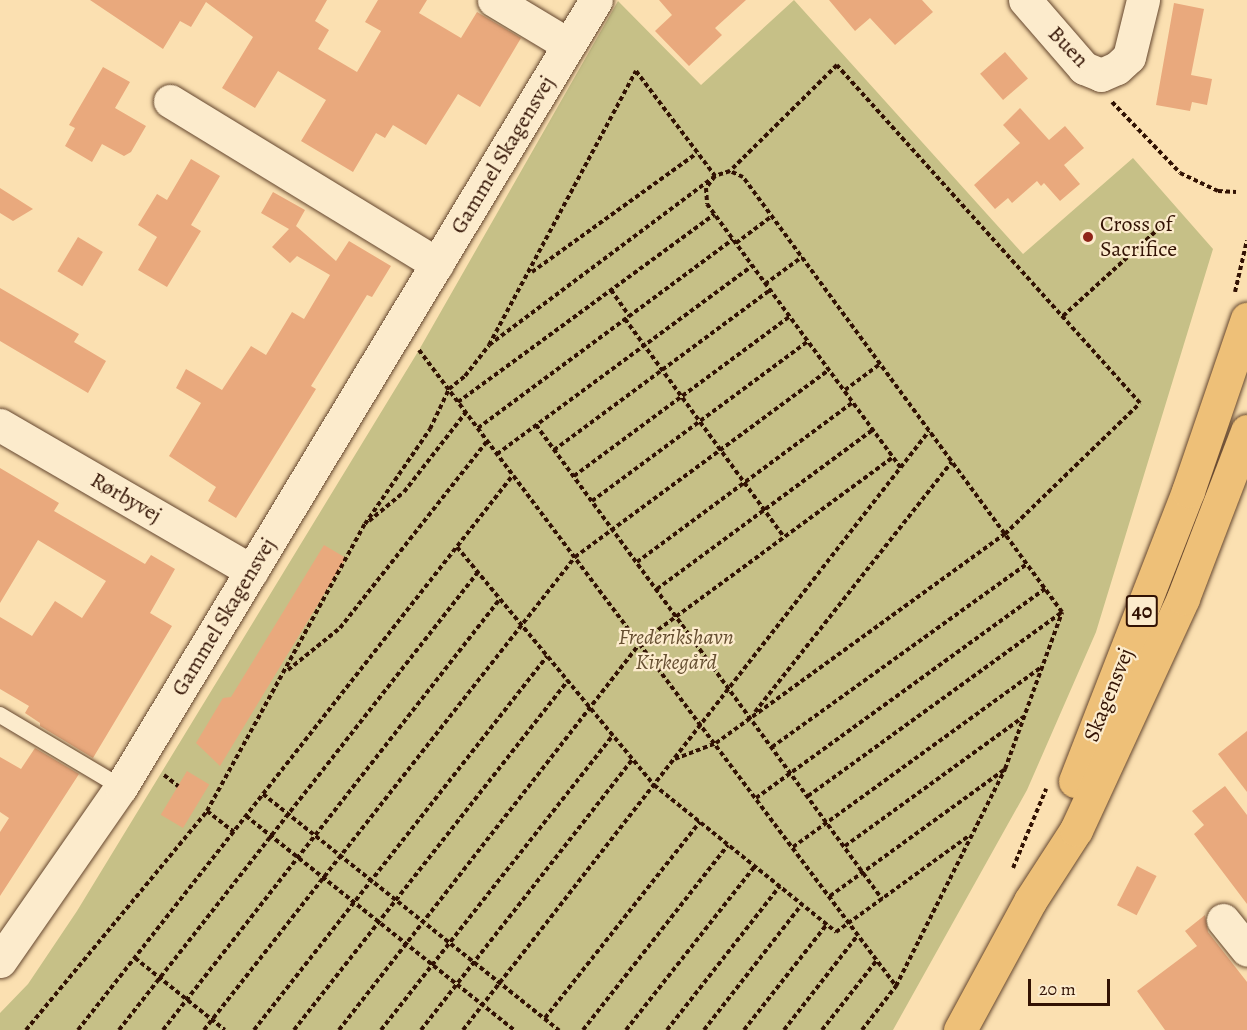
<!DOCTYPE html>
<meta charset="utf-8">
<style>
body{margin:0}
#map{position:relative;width:1247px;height:1030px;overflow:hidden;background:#fbe0b1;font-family:Alegreya,serif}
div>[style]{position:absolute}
.green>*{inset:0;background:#c6c087}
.building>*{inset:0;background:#e9a97d;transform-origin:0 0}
.path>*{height:4px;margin-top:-2px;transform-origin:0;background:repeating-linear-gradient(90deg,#321203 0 4.5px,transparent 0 7.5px)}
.roads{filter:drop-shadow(0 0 2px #64462e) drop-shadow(0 0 2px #64462e)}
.service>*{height:16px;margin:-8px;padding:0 8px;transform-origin:8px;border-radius:8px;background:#fcebcc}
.minor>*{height:33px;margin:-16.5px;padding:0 16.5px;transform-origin:16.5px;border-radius:16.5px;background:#fcebcc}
.tertiary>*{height:33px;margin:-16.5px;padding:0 16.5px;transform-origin:16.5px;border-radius:16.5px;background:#fcebcc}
.primary>*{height:33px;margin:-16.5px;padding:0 16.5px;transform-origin:16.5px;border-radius:16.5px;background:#eec078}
.dots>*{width:16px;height:16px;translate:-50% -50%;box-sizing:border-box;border:3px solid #fcebcc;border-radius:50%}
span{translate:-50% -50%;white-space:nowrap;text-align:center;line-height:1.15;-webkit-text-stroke:4.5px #fcebcc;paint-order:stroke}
.shield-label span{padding:2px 4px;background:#fcebcc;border:2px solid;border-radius:4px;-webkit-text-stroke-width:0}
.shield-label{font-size:21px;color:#321203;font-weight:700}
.street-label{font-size:22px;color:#321203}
.poi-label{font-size:22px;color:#321203}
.left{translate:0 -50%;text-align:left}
.park-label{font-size:22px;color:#664f31;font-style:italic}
.scale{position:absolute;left:1028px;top:979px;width:82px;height:27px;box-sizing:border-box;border:3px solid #321203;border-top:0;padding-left:8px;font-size:18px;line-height:21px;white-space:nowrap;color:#321203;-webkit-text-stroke:4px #fcebcc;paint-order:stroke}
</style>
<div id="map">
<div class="green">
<div style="clip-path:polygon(794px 0,1023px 254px,1133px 158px,1213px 249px,1096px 632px,1027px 790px,893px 1030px,0 1030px,0 1013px,28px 984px,77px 911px,419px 350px,618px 1px,701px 85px)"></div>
</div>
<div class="building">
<div style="clip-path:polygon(90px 0,327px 0,315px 21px,329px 30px,318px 49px,357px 72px,381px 31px,365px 22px,378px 0,427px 0,419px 13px,461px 38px,477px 12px,521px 38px,480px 107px,458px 94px,426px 145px,393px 125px,385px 138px,376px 133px,353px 172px,301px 141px,326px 100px,278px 71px,255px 108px,222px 88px,253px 37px,206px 2px,191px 27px,180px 21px,163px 49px)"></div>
<div style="clip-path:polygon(659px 0,746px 0,715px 28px,722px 35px,689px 66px,655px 31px,672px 15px)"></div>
<div style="clip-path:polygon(829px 0,922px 0,933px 12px,895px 45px,870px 18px,855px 31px)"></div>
<div style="clip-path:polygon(1174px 3px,1204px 9px,1191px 75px,1212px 79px,1207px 105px,1192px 102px,1190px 111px,1156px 105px)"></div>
<div style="left:1005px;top:52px;width:35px;height:33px;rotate:49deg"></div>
<div style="clip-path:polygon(103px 67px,130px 82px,115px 108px,146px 126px,131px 152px,124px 156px,102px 144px,92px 162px,65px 146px,75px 128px,69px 125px)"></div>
<div style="clip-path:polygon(1020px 108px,1049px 140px,1065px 126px,1084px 148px,1064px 165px,1080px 184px,1060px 201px,1044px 183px,1041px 186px,1037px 181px,1012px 203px,1008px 198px,995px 209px,974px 185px,1020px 143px,1003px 125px)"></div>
<div style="clip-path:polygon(191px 159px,220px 176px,191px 225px,201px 231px,167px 287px,138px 270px,157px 237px,138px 225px,157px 194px,167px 200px)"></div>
<div style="clip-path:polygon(0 188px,33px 209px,13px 221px,0 213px)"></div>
<div style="clip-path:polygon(273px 192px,305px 210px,296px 226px,336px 261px,349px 241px,391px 266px,372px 297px,367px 295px,311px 386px,316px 389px,236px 518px,208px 501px,216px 487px,169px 456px,201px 403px,176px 388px,186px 369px,222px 390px,251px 346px,266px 355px,292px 312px,304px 319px,330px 275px,297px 256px,290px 263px,272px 247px,289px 229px,261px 213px)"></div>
<div style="left:78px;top:237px;width:29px;height:40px;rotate:31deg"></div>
<div style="clip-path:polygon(0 288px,79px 334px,74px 342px,106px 361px,88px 393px,0 341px)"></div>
<div style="clip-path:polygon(0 468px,59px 503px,54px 511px,145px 564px,151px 555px,175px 569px,150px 613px,172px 626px,93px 758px,40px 726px,40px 723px,25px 713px,29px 706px,0 689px,0 617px,32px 636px,55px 601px,82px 618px,106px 581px,38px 540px,0 603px)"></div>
<div style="clip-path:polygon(324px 545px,346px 558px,220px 766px,196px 743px,223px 698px,231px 697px)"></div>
<div style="clip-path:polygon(1247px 731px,1247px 792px,1218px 754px)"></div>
<div style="clip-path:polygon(35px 748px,79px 774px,0 896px,0 832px,9px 818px,0 812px,0 757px,21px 769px)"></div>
<div style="left:187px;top:771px;width:26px;height:51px;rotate:31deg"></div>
<div style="clip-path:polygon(1225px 786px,1247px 815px,1247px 904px,1194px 834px,1204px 825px,1192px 811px)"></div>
<div style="left:1137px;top:866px;width:22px;height:44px;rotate:27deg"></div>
<div style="clip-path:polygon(1205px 915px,1208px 932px,1247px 982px,1247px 1030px,1165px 1030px,1137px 991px,1197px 946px,1185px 931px)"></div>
</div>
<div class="path">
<div style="left:1112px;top:102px;width:98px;rotate:46.2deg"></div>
<div style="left:1180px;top:173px;width:42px;rotate:25.3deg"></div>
<div style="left:1218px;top:191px;width:18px;rotate:3deg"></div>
<div style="left:736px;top:243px;width:45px;rotate:-36.9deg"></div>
<div style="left:532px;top:272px;width:203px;rotate:-35.8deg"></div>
<div style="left:765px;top:284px;width:46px;rotate:-36.1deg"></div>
<div style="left:611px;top:290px;width:32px;rotate:55deg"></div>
<div style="left:1235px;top:292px;width:53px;rotate:-77deg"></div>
<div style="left:1063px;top:316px;width:142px;rotate:-42.4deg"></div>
<div style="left:625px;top:319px;width:270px;rotate:53.9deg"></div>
<div style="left:419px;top:350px;width:795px;rotate:53.13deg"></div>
<div style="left:845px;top:390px;width:44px;rotate:-36.6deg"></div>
<div style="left:458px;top:402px;width:318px;rotate:-36.2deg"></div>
<div style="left:536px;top:425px;width:587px;rotate:53.87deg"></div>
<div style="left:478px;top:428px;width:317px;rotate:-36.5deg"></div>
<div style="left:554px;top:450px;width:269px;rotate:-36.5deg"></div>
<div style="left:497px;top:454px;width:317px;rotate:-36.4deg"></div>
<div style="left:574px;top:476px;width:269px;rotate:-36.5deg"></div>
<div style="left:592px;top:501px;width:269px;rotate:-36.5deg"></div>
<div style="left:369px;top:521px;width:45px;rotate:-39.6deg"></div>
<div style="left:404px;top:492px;width:101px;rotate:-52.2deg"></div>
<div style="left:457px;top:547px;width:309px;rotate:50.4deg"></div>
<div style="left:654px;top:785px;width:234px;rotate:38.9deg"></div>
<div style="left:836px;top:932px;width:165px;rotate:-35.9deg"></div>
<div style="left:637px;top:562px;width:269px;rotate:-36.5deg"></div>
<div style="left:657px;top:589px;width:268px;rotate:-36.4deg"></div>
<div style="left:288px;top:670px;width:67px;rotate:-38.9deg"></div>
<div style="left:340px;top:628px;width:238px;rotate:-51.8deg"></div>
<div style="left:755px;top:712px;width:318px;rotate:-51.8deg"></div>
<div style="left:772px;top:747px;width:314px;rotate:-35.7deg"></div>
<div style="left:675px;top:759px;width:44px;rotate:-21.3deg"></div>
<div style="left:716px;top:743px;width:357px;rotate:-35.9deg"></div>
<div style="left:1005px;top:534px;width:188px;rotate:-44.1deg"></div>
<div style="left:1140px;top:403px;width:454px;rotate:-131.9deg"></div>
<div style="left:837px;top:65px;width:151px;rotate:135.3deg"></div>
<div style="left:164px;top:775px;width:18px;rotate:38deg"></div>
<div style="left:263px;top:794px;width:379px;rotate:38.6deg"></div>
<div style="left:808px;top:796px;width:312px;rotate:-35.9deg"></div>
<div style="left:756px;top:798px;width:357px;rotate:-35.9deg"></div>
<div style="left:207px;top:811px;width:34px;rotate:38deg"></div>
<div style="left:246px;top:816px;width:343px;rotate:38.6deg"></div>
<div style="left:845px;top:846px;width:220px;rotate:-35.9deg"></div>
<div style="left:793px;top:847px;width:307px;rotate:-35.9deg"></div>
<div style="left:1013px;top:868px;width:86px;rotate:-67.3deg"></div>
<div style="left:830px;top:896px;width:215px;rotate:-35.9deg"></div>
<div style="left:135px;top:958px;width:115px;rotate:38.7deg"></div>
<div style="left:545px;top:1018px;width:250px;rotate:-51.7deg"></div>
<div style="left:26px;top:1030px;width:284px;rotate:-50.4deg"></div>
<div style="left:207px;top:811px;width:328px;rotate:-61.2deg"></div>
<div style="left:365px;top:524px;width:115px;rotate:-55.6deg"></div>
<div style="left:430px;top:429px;width:44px;rotate:-64.6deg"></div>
<div style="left:449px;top:389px;width:21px;rotate:-39deg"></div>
<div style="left:465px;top:376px;width:39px;rotate:-52deg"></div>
<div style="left:489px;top:345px;width:311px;rotate:-61.8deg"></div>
<div style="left:636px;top:71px;width:131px;rotate:53deg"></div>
<div style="left:715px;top:176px;width:282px;rotate:143.2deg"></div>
<div style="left:78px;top:1030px;width:705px;rotate:-51.91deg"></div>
<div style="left:119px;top:1030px;width:582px;rotate:-51.91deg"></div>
<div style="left:163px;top:1030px;width:547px;rotate:-51.98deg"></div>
<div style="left:204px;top:1030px;width:601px;rotate:-51.89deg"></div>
<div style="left:575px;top:557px;width:315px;rotate:-36.4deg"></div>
<div style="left:254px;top:1030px;width:475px;rotate:-51.9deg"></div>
<div style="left:294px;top:1030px;width:444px;rotate:-51.9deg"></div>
<div style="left:339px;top:1030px;width:490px;rotate:-52.1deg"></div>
<div style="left:640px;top:643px;width:314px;rotate:-36.3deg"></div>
<div style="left:381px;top:1030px;width:375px;rotate:-51.8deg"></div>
<div style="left:421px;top:1030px;width:344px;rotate:-52deg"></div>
<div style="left:463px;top:1030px;width:759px;rotate:-52.12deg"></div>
<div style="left:583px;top:1030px;width:235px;rotate:-51.9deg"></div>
<div style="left:626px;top:1030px;width:209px;rotate:-51.8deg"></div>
<div style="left:667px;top:1030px;width:183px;rotate:-51.9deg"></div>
<div style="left:704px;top:1030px;width:160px;rotate:-52.1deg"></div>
<div style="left:744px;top:1030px;width:135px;rotate:-51.9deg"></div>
<div style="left:784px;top:1030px;width:120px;rotate:-52.1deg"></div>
<div style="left:822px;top:1030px;width:89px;rotate:-51.8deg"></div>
<div style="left:862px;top:1030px;width:56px;rotate:-52.3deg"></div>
<div style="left:896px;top:986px;width:243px;rotate:-63.3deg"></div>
<div style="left:1005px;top:769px;width:167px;rotate:-70deg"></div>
<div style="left:1062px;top:612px;width:539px;rotate:-126.25deg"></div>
<div style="left:743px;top:177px;width:14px;rotate:-155deg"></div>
<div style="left:730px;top:171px;width:16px;rotate:162deg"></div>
<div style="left:715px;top:176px;width:15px;rotate:127deg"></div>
<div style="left:706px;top:188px;width:16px;rotate:86deg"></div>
<div style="left:707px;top:204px;width:328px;rotate:53.7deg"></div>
</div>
<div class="roads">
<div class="service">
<div style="left:0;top:715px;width:141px;rotate:30.8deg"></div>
</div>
<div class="minor">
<div style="left:494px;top:0;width:87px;rotate:31deg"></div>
<div style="left:1025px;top:0;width:90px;rotate:49.1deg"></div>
<div style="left:1084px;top:68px;width:18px;rotate:22deg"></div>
<div style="left:1101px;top:75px;width:17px;rotate:-24deg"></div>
<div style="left:1117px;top:68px;width:16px;rotate:-43deg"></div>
<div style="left:1129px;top:57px;width:59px;rotate:-76.2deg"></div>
<div style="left:170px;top:101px;width:313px;rotate:31.4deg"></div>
<div style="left:0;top:425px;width:291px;rotate:30.1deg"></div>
<div style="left:1223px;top:920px;width:38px;rotate:51deg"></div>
</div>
<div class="tertiary">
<div style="left:0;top:961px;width:212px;rotate:-55.2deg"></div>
<div style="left:121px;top:787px;width:919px;rotate:-58.89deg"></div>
</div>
<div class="primary">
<div style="left:1075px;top:781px;width:311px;rotate:-68.7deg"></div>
<div style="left:1188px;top:491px;width:182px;rotate:-71.1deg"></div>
<div style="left:960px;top:1030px;width:147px;rotate:-61.5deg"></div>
<div style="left:1030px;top:901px;width:85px;rotate:-57.1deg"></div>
<div style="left:1076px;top:830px;width:255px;rotate:-65.2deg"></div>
<div style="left:1183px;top:598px;width:179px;rotate:-69deg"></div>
</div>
</div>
<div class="dots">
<div style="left:1088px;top:237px;background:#8f2418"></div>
</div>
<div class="shield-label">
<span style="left:1142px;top:611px">40</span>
</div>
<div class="street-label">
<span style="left:1068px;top:47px;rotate:46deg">Buen</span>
<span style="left:503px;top:155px;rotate:-59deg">Gammel Skagensvej</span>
<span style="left:126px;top:498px;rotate:30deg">Rørbyvej</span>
<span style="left:224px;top:617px;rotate:-59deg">Gammel Skagensvej</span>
<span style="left:1109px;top:695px;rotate:-68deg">Skagensvej</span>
</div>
<div class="poi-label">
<span class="left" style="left:1100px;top:237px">Cross of<br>Sacrifice</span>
</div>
<div class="park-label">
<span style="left:676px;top:650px">Frederikshavn<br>Kirkegård</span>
</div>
<div class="scale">20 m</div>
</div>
